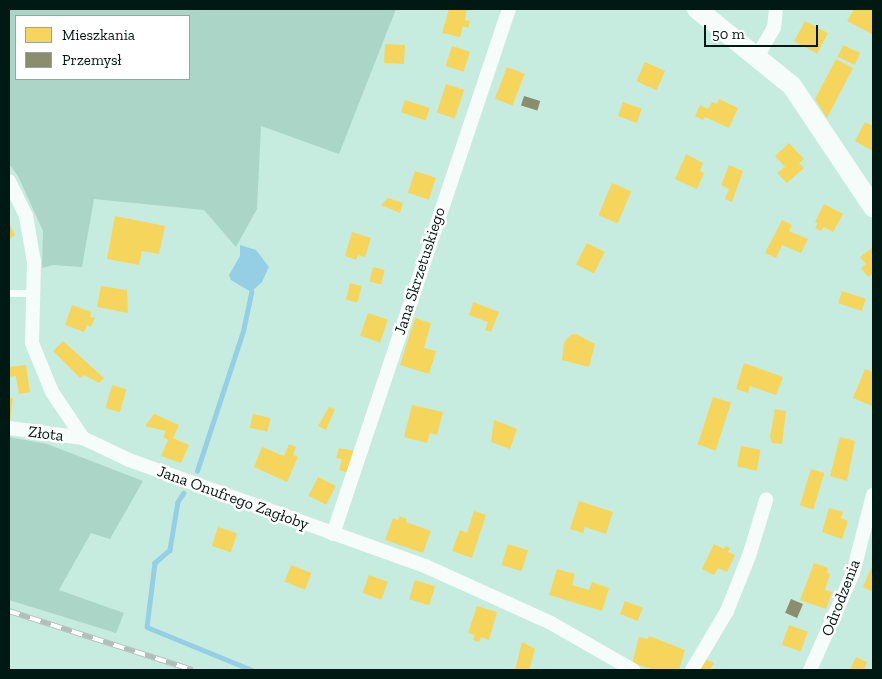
<!DOCTYPE html>
<meta charset="utf-8">
<style>
body{margin:0}
#map{position:relative;width:882px;height:679px;overflow:hidden;background:#c6ecdf;font-family:"Zilla Slab",serif}
div>[style]{position:absolute}
.green>*{inset:0;background:#aad5c7}
.water>*{inset:0;background:#94cfe5}
.homes>*{inset:0;background:#f6d55c;transform-origin:0 0}
.industry>*{inset:0;background:#8c8c6e;transform-origin:0 0}
.stream>*{height:4.5px;margin:-2.25px;padding:0 2.25px;transform-origin:2.25px;border-radius:2.25px;background:#94cfe5}
.lane>*{height:7px;margin:-3.5px;padding:0 3.5px;transform-origin:3.5px;border-radius:3.5px;background:#f6fcfa}
.street>*{height:14px;margin:-7px;padding:0 7px;transform-origin:7px;border-radius:7px;background:#f6fcfa}
.secondary>*{height:20px;margin:-10px;padding:0 10px;transform-origin:10px;border-radius:10px;background:#f6fcfa}
.rail>*{height:5.5px;margin-top:-2.75px;transform-origin:0;background:repeating-linear-gradient(90deg,#fff 0 11px,#b3bdba 0 22px);box-sizing:border-box;border-block:1px solid #b3bdba}
span{translate:-50% -50%;white-space:nowrap;text-align:center;line-height:1.15;-webkit-text-stroke:5px #fff;paint-order:stroke}
.street-label{font-size:16px;color:#001912}
.frame{position:absolute;inset:0;border:10px solid #001912;pointer-events:none}
.legend{position:absolute;left:15px;top:15px;width:175px;height:65px;box-sizing:border-box;background:#fff;border:1px solid #99a3a0;margin:0;padding:6px 9px;list-style:none;font-size:15px;color:#001912}
.legend li{display:flex;align-items:center;gap:10px;height:25px}
.legend b{width:25px;border:1px solid #99a3a0}
.scale{position:absolute;left:704px;top:25px;width:114px;height:22px;box-sizing:border-box;border:2px solid #001912;border-top:0;padding-left:6px;font-size:15px;line-height:18px;white-space:nowrap;color:#001912;-webkit-text-stroke:4px #fff;paint-order:stroke}
</style>
<div id="map">
<div class="green">
<div style="clip-path:polygon(evenodd,9px 9px,396px 9px,339px 154px,261px 126px,257px 209px,236px 247px,204px 210px,94px 199px,82px 267px,53px 265px,42px 268px,43px 231px,18px 176px,9px 164px,9px 9px,16px 16px,189px 16px,189px 79px,16px 79px,16px 16px)"></div>
<div style="clip-path:polygon(9px 437px,47px 444px,143px 481px,110px 539px,91px 533px,59px 590px,124px 613px,116px 633px,9px 600px)"></div>
</div>
<div class="water">
<div style="clip-path:polygon(240px 245px,256px 250px,269px 267px,262px 282px,251px 292px,231px 280px,229px 275px,240px 256px)"></div>
</div>
<div class="homes">
<div style="clip-path:polygon(449px 9px,467px 9px,465px 20px,470px 21px,468px 28px,463px 26px,460px 37px,442px 33px)"></div>
<div style="clip-path:polygon(854px 9px,873px 10px,872px 34px,847px 21px)"></div>
<div style="left:805px;top:21px;width:26px;height:23px;rotate:28deg"></div>
<div style="left:385px;top:44px;width:20px;height:19px;rotate:3deg"></div>
<div style="left:843px;top:45px;width:19px;height:13px;rotate:25deg"></div>
<div style="left:452px;top:46px;width:19px;height:21px;rotate:18deg"></div>
<div style="clip-path:polygon(836px 59px,853px 68px,827px 118px,815px 99px)"></div>
<div style="left:645px;top:62px;width:22px;height:21px;rotate:24deg"></div>
<div style="left:507px;top:67px;width:19px;height:34px;rotate:21deg"></div>
<div style="left:446px;top:84px;width:19px;height:30px;rotate:18deg"></div>
<div style="clip-path:polygon(719px 99px,738px 108px,729px 128px,705px 117px,703px 120px,695px 116px,700px 105px,708px 109px,712px 102px,717px 104px)"></div>
<div style="left:405px;top:100px;width:26px;height:13px;rotate:18deg"></div>
<div style="left:623px;top:102px;width:20px;height:15px;rotate:20deg"></div>
<div style="clip-path:polygon(865px 122px,873px 126px,873px 151px,855px 141px)"></div>
<div style="clip-path:polygon(789px 143px,804px 159px,799px 163px,804px 168px,787px 183px,777px 173px,785px 167px,775px 156px)"></div>
<div style="clip-path:polygon(686px 154px,703px 163px,700px 171px,704px 173px,697px 189px,675px 179px)"></div>
<div style="clip-path:polygon(729px 165px,743px 171px,732px 202px,725px 199px,729px 189px,721px 185px)"></div>
<div style="left:415px;top:171px;width:22px;height:23px;rotate:18deg"></div>
<div style="left:612px;top:183px;width:21px;height:35px;rotate:23deg"></div>
<div style="clip-path:polygon(388px 198px,403px 203px,400px 213px,381px 205px)"></div>
<div style="clip-path:polygon(824px 204px,843px 214px,833px 232px,824px 227px,821px 231px,815px 228px,818px 223px,815px 222px)"></div>
<div style="clip-path:polygon(115px 216px,165px 226px,159px 254px,142px 251px,139px 265px,107px 259px)"></div>
<div style="clip-path:polygon(782px 220px,792px 225px,789px 231px,808px 239px,801px 253px,782px 245px,776px 258px,765px 253px)"></div>
<div style="clip-path:polygon(9px 224px,15px 235px,9px 239px)"></div>
<div style="clip-path:polygon(352px 232px,371px 238px,365px 257px,358px 255px,356px 260px,345px 256px)"></div>
<div style="left:587px;top:243px;width:20px;height:24px;rotate:27deg"></div>
<div style="clip-path:polygon(873px 247px,873px 273px,868px 277px,861px 268px,866px 264px,860px 257px)"></div>
<div style="left:373px;top:267px;width:12px;height:15px;rotate:14deg"></div>
<div style="left:350px;top:283px;width:12px;height:17px;rotate:14deg"></div>
<div style="clip-path:polygon(101px 286px,127px 290px,128px 313px,97px 307px)"></div>
<div style="left:842px;top:291px;width:25px;height:13px;rotate:18deg"></div>
<div style="clip-path:polygon(473px 302px,499px 312px,491px 332px,485px 330px,488px 322px,469px 315px)"></div>
<div style="clip-path:polygon(72px 305px,91px 312px,90px 317px,95px 318px,91px 327px,87px 325px,84px 332px,65px 325px)"></div>
<div style="left:368px;top:313px;width:21px;height:24px;rotate:19deg"></div>
<div style="clip-path:polygon(415px 318px,431px 323px,424px 348px,436px 351px,429px 374px,400px 365px)"></div>
<div style="clip-path:polygon(576px 334px,595px 344px,589px 367px,562px 360px,564px 343px,570px 335px)"></div>
<div style="clip-path:polygon(63px 341px,104px 378px,99px 383px,84px 375px,80px 378px,53px 351px)"></div>
<div style="clip-path:polygon(744px 363px,783px 377px,776px 395px,750px 386px,748px 393px,736px 389px)"></div>
<div style="clip-path:polygon(26px 365px,30px 392px,19px 394px,16px 376px,10px 377px,9px 367px)"></div>
<div style="clip-path:polygon(865px 369px,873px 372px,872px 406px,853px 398px)"></div>
<div style="left:112px;top:385px;width:15px;height:24px;rotate:16deg"></div>
<div style="left:713px;top:397px;width:19px;height:50px;rotate:18deg"></div>
<div style="clip-path:polygon(9px 398px,13px 398px,10px 421px,9px 421px)"></div>
<div style="clip-path:polygon(412px 405px,443px 412px,437px 435px,430px 433px,427px 443px,404px 437px)"></div>
<div style="clip-path:polygon(329px 407px,335px 409px,326px 430px,318px 426px)"></div>
<div style="clip-path:polygon(775px 409px,786px 411px,782px 444px,772px 443px,770px 437px)"></div>
<div style="clip-path:polygon(154px 414px,179px 425px,173px 438px,189px 445px,181px 463px,161px 456px,168px 440px,163px 437px,166px 431px,145px 426px)"></div>
<div style="left:253px;top:414px;width:18px;height:14px;rotate:13deg"></div>
<div style="clip-path:polygon(494px 420px,517px 429px,510px 449px,491px 442px)"></div>
<div style="clip-path:polygon(840px 437px,855px 441px,847px 481px,830px 476px)"></div>
<div style="clip-path:polygon(289px 444px,296px 447px,293px 455px,298px 457px,287px 482px,254px 467px,262px 447px,284px 456px)"></div>
<div style="left:741px;top:446px;width:20px;height:21px;rotate:11deg"></div>
<div style="clip-path:polygon(339px 448px,355px 451px,349px 473px,339px 470px,342px 459px,336px 458px)"></div>
<div style="left:811px;top:469px;width:14px;height:38px;rotate:17deg"></div>
<div style="left:318px;top:477px;width:20px;height:21px;rotate:27deg"></div>
<div style="clip-path:polygon(579px 501px,613px 512px,606px 534px,585px 527px,583px 533px,570px 529px)"></div>
<div style="clip-path:polygon(829px 508px,843px 512px,841px 518px,848px 521px,842px 539px,822px 532px)"></div>
<div style="clip-path:polygon(474px 511px,486px 515px,472px 558px,452px 551px,460px 530px,467px 533px)"></div>
<div style="clip-path:polygon(400px 516px,407px 519px,406px 522px,431px 531px,423px 553px,385px 540px,393px 518px,398px 520px)"></div>
<div style="left:218px;top:527px;width:20px;height:20px;rotate:18deg"></div>
<div style="left:508px;top:544px;width:21px;height:22px;rotate:17deg"></div>
<div style="clip-path:polygon(714px 544px,724px 549px,726px 546px,730px 548px,728px 552px,735px 555px,727px 572px,718px 568px,714px 575px,702px 569px)"></div>
<div style="clip-path:polygon(814px 563px,828px 568px,827px 573px,830px 574px,825px 590px,832px 592px,826px 609px,800px 600px)"></div>
<div style="clip-path:polygon(873px 564px,873px 592px,863px 587px)"></div>
<div style="left:291px;top:565px;width:22px;height:18px;rotate:21deg"></div>
<div style="clip-path:polygon(557px 569px,575px 574px,572px 585px,589px 590px,592px 582px,609px 588px,602px 611px,549px 595px)"></div>
<div style="left:369px;top:575px;width:20px;height:19px;rotate:20deg"></div>
<div style="left:415px;top:580px;width:21px;height:20px;rotate:17deg"></div>
<div style="left:625px;top:601px;width:19px;height:14px;rotate:21deg"></div>
<div style="clip-path:polygon(477px 606px,497px 612px,489px 640px,481px 637px,479px 642px,473px 640px,475px 635px,468px 633px)"></div>
<div style="left:789px;top:625px;width:20px;height:21px;rotate:20deg"></div>
<div style="clip-path:polygon(649px 636px,685px 650px,679px 670px,655px 670px,632px 663px,639px 637px,648px 639px)"></div>
<div style="clip-path:polygon(522px 642px,535px 649px,531px 664px,529px 670px,515px 670px)"></div>
<div style="clip-path:polygon(856px 657px,867px 662px,864px 670px,850px 670px)"></div>
<div style="clip-path:polygon(705px 659px,714px 663px,710px 670px,695px 670px)"></div>
</div>
<div class="industry">
<div style="left:524px;top:96px;width:17px;height:10px;rotate:17deg"></div>
<div style="left:791px;top:599px;width:13px;height:15px;rotate:23deg"></div>
</div>
<div class="stream">
<div style="left:197px;top:471px;width:147px;rotate:-71.8deg"></div>
<div style="left:243px;top:331px;width:40px;rotate:-78deg"></div>
<div style="left:184px;top:493px;width:11px;rotate:124deg"></div>
<div style="left:178px;top:502px;width:49px;rotate:99.5deg"></div>
<div style="left:170px;top:550px;width:20px;rotate:139deg"></div>
<div style="left:155px;top:563px;width:64px;rotate:97.1deg"></div>
<div style="left:147px;top:627px;width:113px;rotate:22.3deg"></div>
</div>
<div class="lane">
<div style="left:9px;top:293px;width:24px"></div>
</div>
<div class="street">
<div style="left:757px;top:57px;width:34px;rotate:-60deg"></div>
<div style="left:774px;top:28px;width:19px;rotate:-84deg"></div>
<div style="left:9px;top:181px;width:39px;rotate:64deg"></div>
<div style="left:26px;top:216px;width:47px;rotate:80.1deg"></div>
<div style="left:34px;top:262px;width:81px;rotate:91.4deg"></div>
<div style="left:32px;top:343px;width:53px;rotate:67.8deg"></div>
<div style="left:52px;top:392px;width:55px;rotate:56deg"></div>
<div style="left:83px;top:438px;width:51px;rotate:25.6deg"></div>
<div style="left:129px;top:460px;width:314px;rotate:19.7deg"></div>
<div style="left:425px;top:566px;width:138px;rotate:24.3deg"></div>
<div style="left:551px;top:623px;width:95px;rotate:29.8deg"></div>
<div style="left:9px;top:428px;width:75px;rotate:7.7deg"></div>
<div style="left:333px;top:534px;width:554px;rotate:-71.47deg"></div>
<div style="left:692px;top:670px;width:69px;rotate:-59.3deg"></div>
<div style="left:727px;top:611px;width:59px;rotate:-68.2deg"></div>
<div style="left:749px;top:556px;width:59px;rotate:-73.1deg"></div>
<div style="left:810px;top:670px;width:106px;rotate:-66.1deg"></div>
<div style="left:853px;top:573px;width:81px;rotate:-75.6deg"></div>
</div>
<div class="secondary">
<div style="left:697px;top:9px;width:122px;rotate:39deg"></div>
<div style="left:792px;top:86px;width:146px;rotate:56.2deg"></div>
</div>
<div class="rail">
<div style="left:9px;top:611px;width:193px;rotate:17.8deg"></div>
</div>
<div class="street-label">
<span style="left:420px;top:271px;rotate:-72deg">Jana Skrzetuskiego</span>
<span style="left:46px;top:434px;rotate:7deg">Złota</span>
<span style="left:233px;top:498px;rotate:20deg">Jana Onufrego Zagłoby</span>
<span style="left:841px;top:598px;rotate:-69deg">Odrodzenia</span>
</div>
<div class="frame"></div>
<ul class="legend">
<li><b style="height:14px;background:#f6d55c"></b>Mieszkania</li>
<li><b style="height:14px;background:#8c8c6e"></b>Przemysł</li>
</ul>
<div class="scale">50 m</div>
</div>
